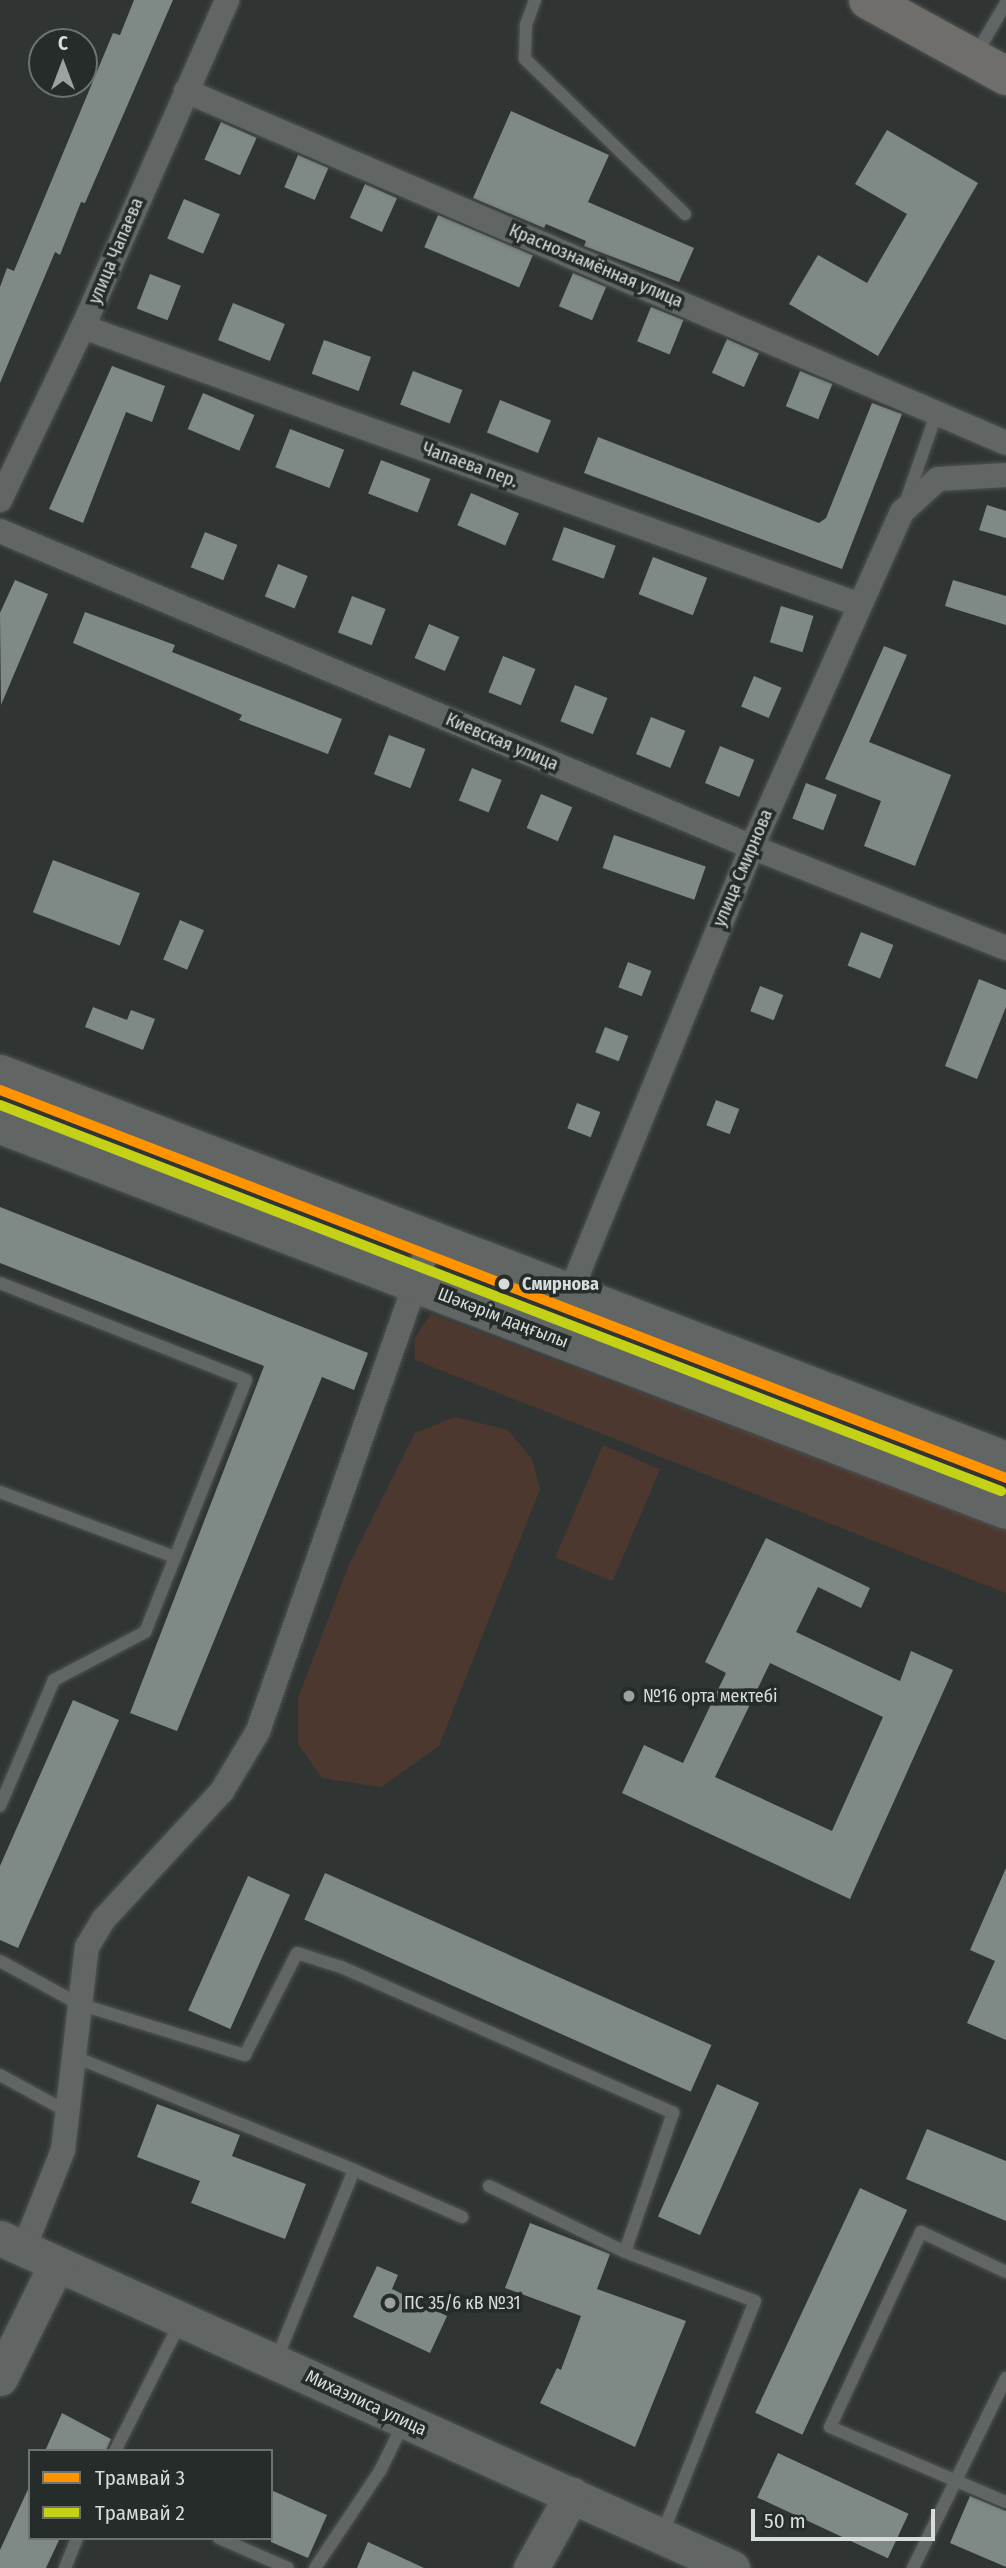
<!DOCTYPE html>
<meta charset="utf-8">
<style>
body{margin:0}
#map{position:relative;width:1006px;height:2568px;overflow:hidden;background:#303533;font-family:"Fira Sans Condensed",sans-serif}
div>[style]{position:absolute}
.green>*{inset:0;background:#4d382f;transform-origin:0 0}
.building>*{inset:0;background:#7f8a87;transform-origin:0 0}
.roads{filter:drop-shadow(0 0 2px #4e5352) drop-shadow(0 0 2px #4e5352)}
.lane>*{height:12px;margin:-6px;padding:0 6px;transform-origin:6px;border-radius:6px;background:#616563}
.street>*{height:24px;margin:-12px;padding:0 12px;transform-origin:12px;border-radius:12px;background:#616563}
.secondary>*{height:35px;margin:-17.5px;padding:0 17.5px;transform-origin:17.5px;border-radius:17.5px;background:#616563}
.primary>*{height:38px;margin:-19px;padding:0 19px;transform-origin:19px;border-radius:19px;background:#706e6b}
.tram-1>*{height:10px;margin:-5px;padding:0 5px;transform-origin:5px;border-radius:5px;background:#ff9300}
.tram-2>*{height:10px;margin:-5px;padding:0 5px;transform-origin:5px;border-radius:5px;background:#c3d117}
.dots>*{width:19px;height:19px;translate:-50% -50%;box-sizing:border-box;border:4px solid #252c2a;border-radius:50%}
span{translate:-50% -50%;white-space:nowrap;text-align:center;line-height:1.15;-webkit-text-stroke:7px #252c2a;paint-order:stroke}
.street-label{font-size:18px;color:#d8dddc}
.stop-label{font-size:18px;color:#d8dddc;font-weight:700}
.left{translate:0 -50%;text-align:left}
.poi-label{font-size:18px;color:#d8dddc}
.legend{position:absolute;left:28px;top:2449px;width:245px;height:91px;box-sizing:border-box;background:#252c2a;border:2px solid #6d7371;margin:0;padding:9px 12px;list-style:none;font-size:21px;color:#d8dddc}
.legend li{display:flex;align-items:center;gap:14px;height:35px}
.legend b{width:35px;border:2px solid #6d7371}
.north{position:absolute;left:28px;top:28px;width:70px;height:70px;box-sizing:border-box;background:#252c2a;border:2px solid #6d7371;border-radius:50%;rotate:0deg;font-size:19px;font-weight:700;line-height:28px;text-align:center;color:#d8dddc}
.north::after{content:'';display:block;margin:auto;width:24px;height:32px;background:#9da2a1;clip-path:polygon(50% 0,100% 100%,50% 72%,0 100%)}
.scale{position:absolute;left:751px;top:2509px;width:184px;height:32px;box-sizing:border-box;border:4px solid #d8dddc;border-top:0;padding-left:9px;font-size:21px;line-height:24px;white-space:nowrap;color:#d8dddc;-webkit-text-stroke:5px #252c2a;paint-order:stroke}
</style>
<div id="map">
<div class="green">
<div style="clip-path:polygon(431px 1314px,1006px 1530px,1006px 1593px,415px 1360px,414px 1339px)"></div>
<div style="clip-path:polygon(455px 1417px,508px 1430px,532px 1459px,540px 1489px,439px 1746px,381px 1787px,322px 1778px,298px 1744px,298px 1698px,348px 1567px,415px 1433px)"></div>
<div style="left:603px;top:1445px;width:62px;height:122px;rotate:23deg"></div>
</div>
<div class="building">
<div style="clip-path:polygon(134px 0,173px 0,85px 203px,81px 202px,60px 255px,55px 252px,0 383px,0 287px,7px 268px,14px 271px,113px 33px,120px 35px)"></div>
<div style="clip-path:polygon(511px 111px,609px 155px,588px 202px,694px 248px,679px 282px,584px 246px,586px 241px,546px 224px,544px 228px,473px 198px)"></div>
<div style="left:221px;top:122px;width:39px;height:41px;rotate:24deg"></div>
<div style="clip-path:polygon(887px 130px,978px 183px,878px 356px,789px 304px,818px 255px,867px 283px,907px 214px,855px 184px)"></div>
<div style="left:298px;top:155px;width:33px;height:35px;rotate:23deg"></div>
<div style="left:365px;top:184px;width:35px;height:37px;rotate:24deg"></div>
<div style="left:184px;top:199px;width:39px;height:43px;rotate:23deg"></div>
<div style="left:438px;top:215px;width:103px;height:35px;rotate:23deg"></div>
<div style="left:573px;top:273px;width:36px;height:36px;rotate:23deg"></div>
<div style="left:150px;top:274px;width:33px;height:37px;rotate:21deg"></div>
<div style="left:233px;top:303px;width:56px;height:40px;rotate:22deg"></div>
<div style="left:651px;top:307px;width:35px;height:37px;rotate:22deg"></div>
<div style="left:727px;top:339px;width:35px;height:37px;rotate:24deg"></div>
<div style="left:324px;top:340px;width:50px;height:36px;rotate:20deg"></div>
<div style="clip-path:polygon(112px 366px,165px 386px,152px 422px,126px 412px,83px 523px,49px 509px)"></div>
<div style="left:413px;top:371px;width:53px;height:36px;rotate:21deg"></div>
<div style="left:800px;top:371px;width:35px;height:38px;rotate:22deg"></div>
<div style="left:203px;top:393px;width:56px;height:39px;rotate:23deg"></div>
<div style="left:500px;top:400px;width:55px;height:35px;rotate:22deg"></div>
<div style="clip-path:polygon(872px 403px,902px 414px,842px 569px,584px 473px,598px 437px,819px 523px,826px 518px)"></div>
<div style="left:290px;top:429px;width:58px;height:41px;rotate:21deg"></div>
<div style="left:381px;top:460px;width:53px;height:36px;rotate:21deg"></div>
<div style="left:471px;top:493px;width:52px;height:35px;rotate:23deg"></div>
<div style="clip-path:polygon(987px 505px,1006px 511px,1006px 538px,979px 530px)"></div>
<div style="left:564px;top:527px;width:55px;height:35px;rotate:20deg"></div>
<div style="left:205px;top:532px;width:35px;height:38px;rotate:22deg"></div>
<div style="left:653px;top:557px;width:58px;height:40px;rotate:21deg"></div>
<div style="left:278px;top:564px;width:32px;height:35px;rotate:22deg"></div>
<div style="clip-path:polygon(15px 580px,48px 594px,1px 705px,0 613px)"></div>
<div style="clip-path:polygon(953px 580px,1006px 596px,1006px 625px,945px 606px)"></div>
<div style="left:352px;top:596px;width:36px;height:39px;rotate:21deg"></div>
<div style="left:781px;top:606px;width:34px;height:38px;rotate:17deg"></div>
<div style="clip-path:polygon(85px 612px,175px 645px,172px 652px,342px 719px,328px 754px,239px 720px,242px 715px,73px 643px)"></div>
<div style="left:429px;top:624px;width:33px;height:37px;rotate:23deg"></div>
<div style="clip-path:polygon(884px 646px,907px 655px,869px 742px,951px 775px,915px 866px,864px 846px,881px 801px,825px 779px)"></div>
<div style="left:503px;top:656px;width:35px;height:39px;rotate:22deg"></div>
<div style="left:754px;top:676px;width:30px;height:33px;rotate:23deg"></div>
<div style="left:575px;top:685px;width:35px;height:39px;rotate:22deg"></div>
<div style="left:651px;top:717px;width:37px;height:40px;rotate:22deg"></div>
<div style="left:389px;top:735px;width:39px;height:42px;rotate:21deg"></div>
<div style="left:720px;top:746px;width:37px;height:40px;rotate:22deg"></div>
<div style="left:472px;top:768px;width:32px;height:35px;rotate:22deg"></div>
<div style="left:806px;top:783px;width:33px;height:38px;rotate:21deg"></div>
<div style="left:541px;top:794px;width:34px;height:37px;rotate:23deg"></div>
<div style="left:614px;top:835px;width:97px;height:35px;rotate:19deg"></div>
<div style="left:53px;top:860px;width:93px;height:56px;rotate:21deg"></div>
<div style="left:180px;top:920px;width:26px;height:43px;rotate:23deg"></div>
<div style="left:861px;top:932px;width:35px;height:36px;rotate:22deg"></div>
<div style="left:628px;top:962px;width:25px;height:27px;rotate:21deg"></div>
<div style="clip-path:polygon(979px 979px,1006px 990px,1006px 1007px,977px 1079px,945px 1066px)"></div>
<div style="left:760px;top:986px;width:25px;height:27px;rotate:21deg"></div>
<div style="clip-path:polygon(93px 1007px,127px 1020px,131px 1010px,155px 1019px,143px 1050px,85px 1027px)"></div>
<div style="left:605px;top:1027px;width:25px;height:27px;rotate:21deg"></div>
<div style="left:716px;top:1100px;width:25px;height:27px;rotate:21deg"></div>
<div style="left:577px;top:1103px;width:25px;height:27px;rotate:21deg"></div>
<div style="clip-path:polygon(0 1207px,368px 1353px,354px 1390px,322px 1377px,177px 1731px,130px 1713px,264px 1366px,0 1263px)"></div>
<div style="clip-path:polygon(evenodd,766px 1538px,870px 1588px,861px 1608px,818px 1587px,796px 1632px,900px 1681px,911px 1651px,953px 1670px,850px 1899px,622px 1793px,644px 1745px,683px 1763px,726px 1673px,705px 1662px,766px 1538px,770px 1663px,883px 1717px,832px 1831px,715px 1777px,770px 1663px)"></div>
<div style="clip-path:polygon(73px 1700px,119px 1720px,18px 1948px,0 1940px,0 1866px)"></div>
<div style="clip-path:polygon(1006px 1868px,1006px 2040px,967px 2023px,995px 1961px,970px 1950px)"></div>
<div style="left:325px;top:1873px;width:423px;height:51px;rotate:24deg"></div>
<div style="left:248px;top:1876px;width:46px;height:147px;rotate:24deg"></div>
<div style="left:717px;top:2084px;width:46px;height:145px;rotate:24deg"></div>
<div style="clip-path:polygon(157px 2104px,240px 2135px,232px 2156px,306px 2184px,285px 2239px,191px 2203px,200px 2181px,137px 2157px)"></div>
<div style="clip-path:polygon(927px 2129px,1006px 2161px,1006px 2221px,906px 2179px)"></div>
<div style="left:860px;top:2188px;width:52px;height:248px;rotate:25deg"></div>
<div style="clip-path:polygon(530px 2223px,610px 2254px,597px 2289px,686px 2321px,635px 2447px,540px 2403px,557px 2368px,561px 2370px,581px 2316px,505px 2288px)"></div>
<div style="clip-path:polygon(377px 2266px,398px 2275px,392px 2289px,447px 2316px,430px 2353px,353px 2317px)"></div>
<div style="clip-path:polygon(62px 2413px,111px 2439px,106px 2451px,45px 2451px)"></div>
<div style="left:778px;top:2453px;width:144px;height:49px;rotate:25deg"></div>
<div style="clip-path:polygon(30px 2485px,30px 2538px,60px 2538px,46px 2568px,0 2568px,0 2550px)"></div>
<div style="clip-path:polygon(271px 2490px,327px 2515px,308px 2558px,271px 2542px)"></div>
<div style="clip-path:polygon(970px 2496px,1006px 2511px,1006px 2567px,950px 2543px)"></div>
<div style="clip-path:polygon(368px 2542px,424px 2568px,357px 2568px)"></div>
</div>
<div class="roads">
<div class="lane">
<div style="left:535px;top:0;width:27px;rotate:110deg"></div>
<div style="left:526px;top:25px;width:34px;rotate:92deg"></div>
<div style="left:525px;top:59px;width:223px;rotate:44.1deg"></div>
<div style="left:976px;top:54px;width:59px;rotate:-59.5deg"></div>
<div style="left:906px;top:501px;width:94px;rotate:-70.8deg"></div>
<div style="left:0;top:1283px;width:264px;rotate:21.5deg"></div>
<div style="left:246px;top:1380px;width:271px;rotate:111.8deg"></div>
<div style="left:145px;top:1632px;width:103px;rotate:152.2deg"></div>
<div style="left:54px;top:1680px;width:137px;rotate:113.2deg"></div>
<div style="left:0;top:1492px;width:187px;rotate:20.4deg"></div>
<div style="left:0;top:1961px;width:90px;rotate:28.6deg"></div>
<div style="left:79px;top:2004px;width:174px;rotate:17.1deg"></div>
<div style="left:245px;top:2055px;width:114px;rotate:-63deg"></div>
<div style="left:297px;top:1953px;width:46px;rotate:17.7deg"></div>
<div style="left:341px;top:1967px;width:363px;rotate:23.7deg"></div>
<div style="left:673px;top:2113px;width:147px;rotate:109.1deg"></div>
<div style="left:625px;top:2252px;width:139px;rotate:20.7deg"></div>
<div style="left:755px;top:2301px;width:252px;rotate:111.7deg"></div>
<div style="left:75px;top:2057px;width:301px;rotate:22deg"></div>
<div style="left:354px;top:2170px;width:205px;rotate:112.3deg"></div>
<div style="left:0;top:2075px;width:80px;rotate:28.5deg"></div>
<div style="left:354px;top:2170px;width:118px;rotate:23.5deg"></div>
<div style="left:489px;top:2186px;width:151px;rotate:25.9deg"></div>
<div style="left:1006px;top:2272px;width:94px;rotate:-154.8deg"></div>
<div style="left:921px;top:2232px;width:215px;rotate:115deg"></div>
<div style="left:830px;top:2427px;width:191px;rotate:23.1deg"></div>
<div style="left:115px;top:2451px;width:144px;rotate:-63.1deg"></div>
<div style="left:219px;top:2538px;width:75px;rotate:23.5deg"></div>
<div style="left:65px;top:2568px;width:32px;rotate:-68deg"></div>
<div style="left:315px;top:2568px;width:117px;rotate:-56.2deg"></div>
<div style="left:380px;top:2471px;width:55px;rotate:-63.9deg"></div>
<div style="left:913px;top:2568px;width:212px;rotate:-63.9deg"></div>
</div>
<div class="street">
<div style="left:186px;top:91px;width:892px;rotate:23.23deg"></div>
<div style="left:83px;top:327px;width:822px;rotate:19.69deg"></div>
<div style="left:0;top:500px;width:192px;rotate:-64.4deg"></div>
<div style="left:83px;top:327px;width:357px;rotate:-66.2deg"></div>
<div style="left:0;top:531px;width:816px;rotate:22.79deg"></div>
<div style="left:752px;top:847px;width:273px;rotate:21.7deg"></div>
<div style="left:570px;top:1293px;width:482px;rotate:-67.8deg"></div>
<div style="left:752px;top:847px;width:367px;rotate:-65.9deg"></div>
<div style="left:902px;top:512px;width:49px;rotate:-42.5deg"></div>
<div style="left:938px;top:479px;width:68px;rotate:-3.4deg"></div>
<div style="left:24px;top:2248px;width:105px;rotate:-68.3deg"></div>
<div style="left:63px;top:2150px;width:204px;rotate:-83.3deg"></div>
<div style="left:87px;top:1947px;width:31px;rotate:-59deg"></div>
<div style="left:103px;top:1920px;width:176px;rotate:-47.3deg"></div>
<div style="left:222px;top:1791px;width:70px;rotate:-59deg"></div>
<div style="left:258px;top:1731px;width:522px;rotate:-70.63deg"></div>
</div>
<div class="secondary">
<div style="left:0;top:1072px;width:1078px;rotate:21.04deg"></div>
<div style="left:0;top:1126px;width:1077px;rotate:20.94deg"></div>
<div style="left:0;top:2238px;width:803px;rotate:24.27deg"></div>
<div style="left:0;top:2378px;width:128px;rotate:-63.6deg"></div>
<div style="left:531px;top:2568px;width:84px;rotate:-60.7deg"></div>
</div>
<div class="primary">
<div style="left:868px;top:0;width:158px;rotate:28.8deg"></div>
</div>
</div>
<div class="tram-1">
<div style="left:0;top:1090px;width:1078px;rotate:21.09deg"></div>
</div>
<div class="tram-2">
<div style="left:0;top:1105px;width:1073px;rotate:21.09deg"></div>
</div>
<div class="dots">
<div style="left:504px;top:1284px;background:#d8dddc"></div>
<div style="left:629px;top:1696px;background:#9da2a1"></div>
<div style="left:390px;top:2303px;background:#9da2a1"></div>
</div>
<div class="street-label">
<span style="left:116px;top:251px;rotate:-67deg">улица Чапаева</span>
<span style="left:596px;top:266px;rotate:23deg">Краснознамённая улица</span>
<span style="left:470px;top:465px;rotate:20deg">Чапаева пер.</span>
<span style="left:502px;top:742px;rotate:23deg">Киевская улица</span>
<span style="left:743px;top:868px;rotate:-67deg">улица Смирнова</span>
<span style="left:503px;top:1318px;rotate:21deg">Шәкәрім даңғылы</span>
<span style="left:366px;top:2403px;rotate:25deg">Михаэлиса улица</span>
</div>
<div class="stop-label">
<span class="left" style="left:522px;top:1284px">Смирнова</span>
</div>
<div class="poi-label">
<span class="left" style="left:643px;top:1696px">№16 орта мектебі</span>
<span class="left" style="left:404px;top:2303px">ПС 35/6 кВ №31</span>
</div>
<ul class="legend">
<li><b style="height:9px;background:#ff9300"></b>Трамвай 3</li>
<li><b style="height:9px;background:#c3d117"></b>Трамвай 2</li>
</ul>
<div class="north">С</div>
<div class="scale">50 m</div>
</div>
